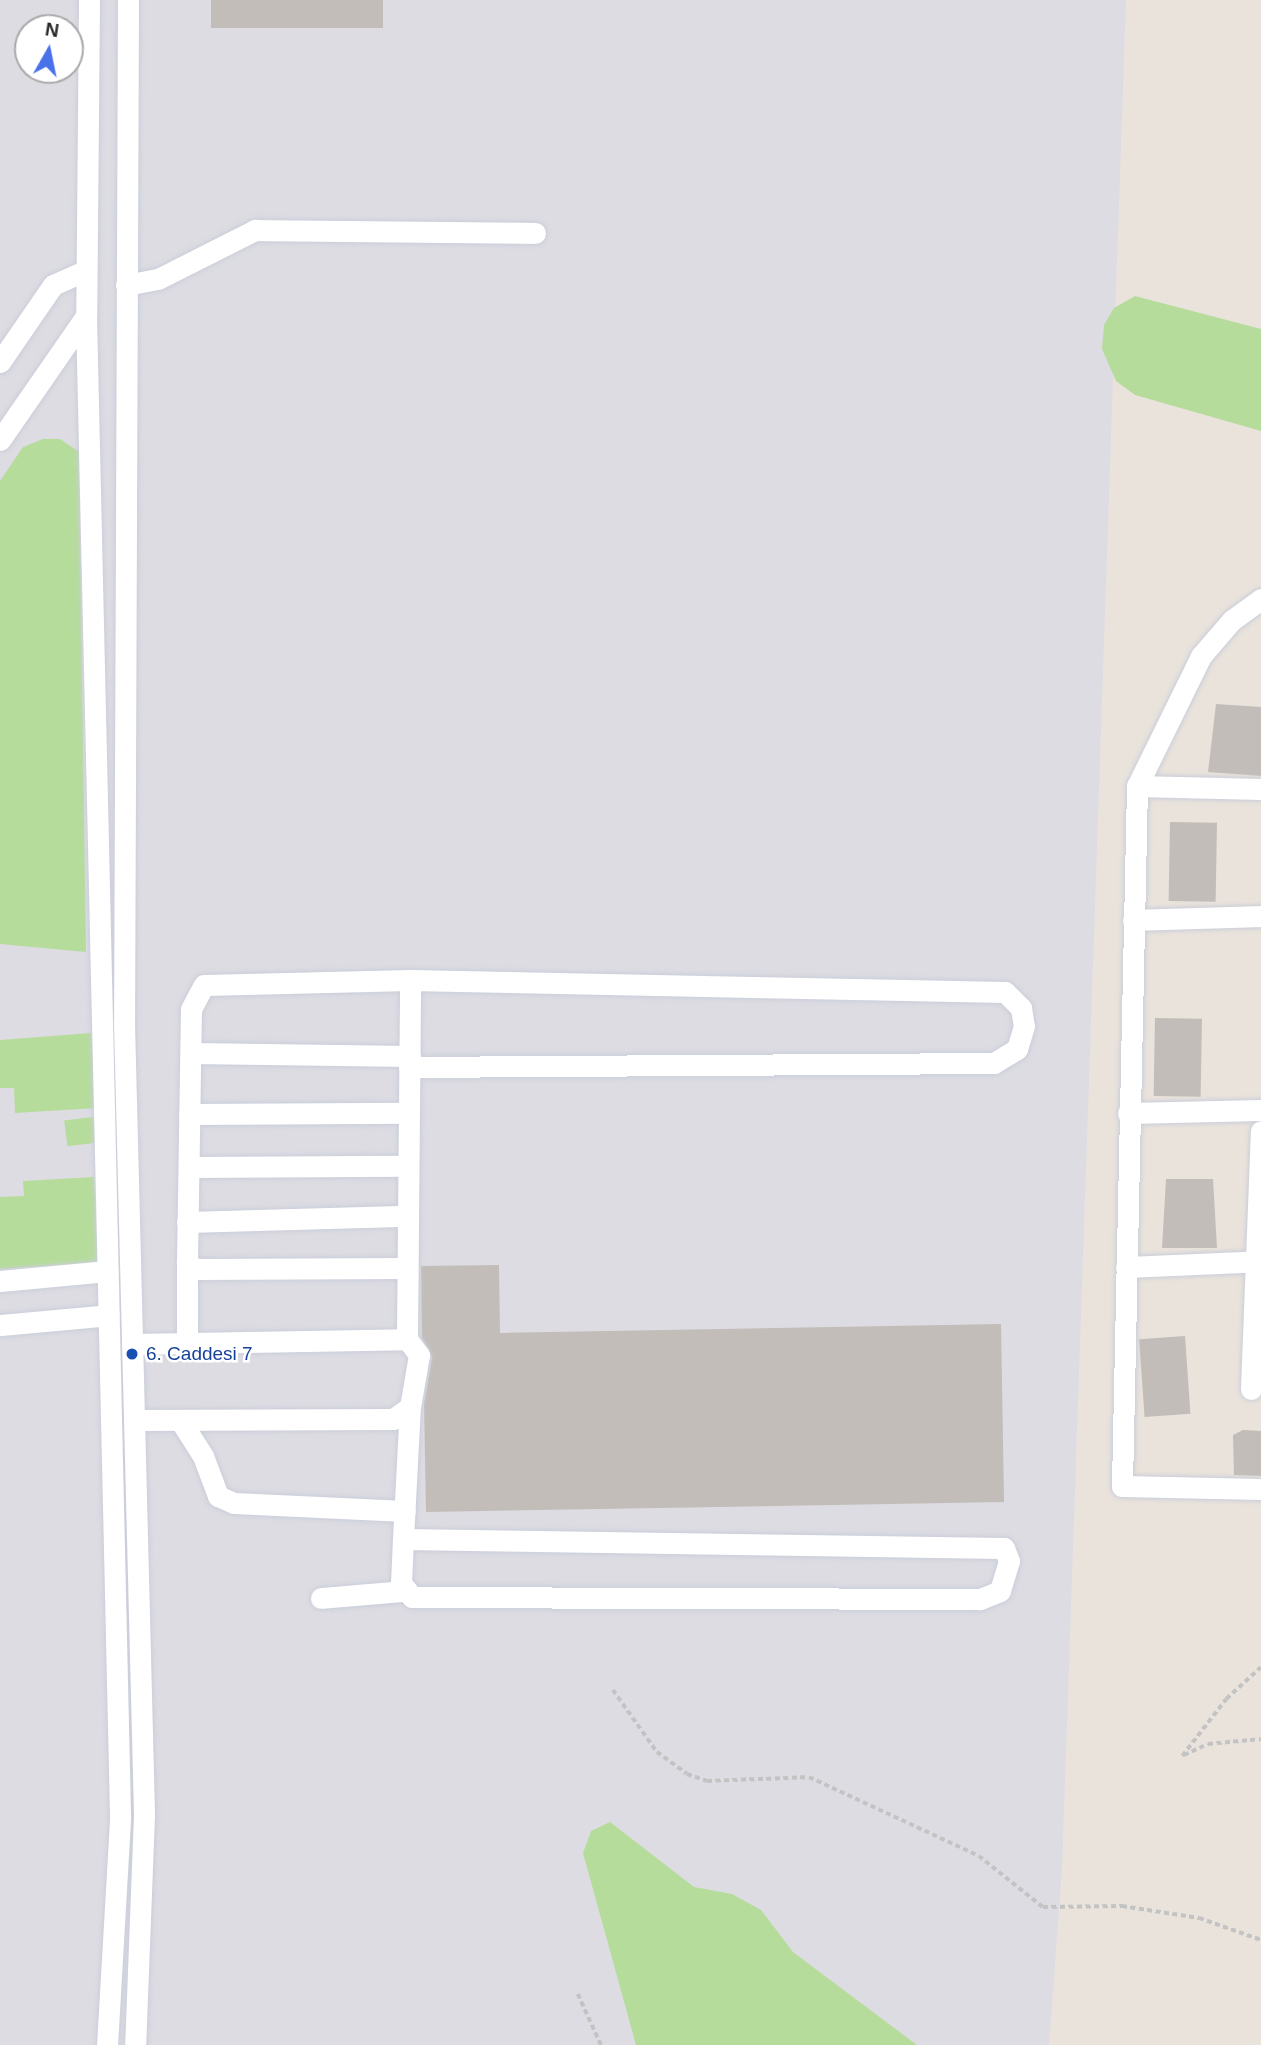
<!DOCTYPE html>
<style>
body{margin:0}
#map{position:relative;width:1261px;height:2045px;overflow:hidden;background:#eae3dc;font-family:Helvetica,sans-serif}
div>[style]{position:absolute}
.industrial>*{inset:0;background:#dddce3}
.green>*{inset:0;background:#b6dc9c;transform-origin:0 0}
.building>*{inset:0;background:#c2bdb8;transform-origin:0 0}
.path>*{height:3.5px;margin-top:-1.75px;transform-origin:0;background:repeating-linear-gradient(90deg,#c3c3c3 0 5px,transparent 0 8.5px)}
.roads{filter:drop-shadow(0 0 2px #caced9) drop-shadow(0 0 2px #caced9)}
.minor>*{height:21px;margin:-10.5px;padding:0 10.5px;transform-origin:10.5px;border-radius:10.5px;background:#fff}
.dots>*{width:19px;height:19px;translate:-50% -50%;box-sizing:border-box;border:4px solid #fff;border-radius:50%}
span{translate:-50% -50%;white-space:nowrap;text-align:center;line-height:1.15;-webkit-text-stroke:5px #fff;paint-order:stroke}
.transit-label{font-size:19px;color:#164399}
.left{translate:0 -50%;text-align:left}
.north{position:absolute;left:14px;top:14px;width:70px;height:70px;box-sizing:border-box;background:#fff;border:2px solid #a9a9a9;border-radius:50%;rotate:9deg;font-size:19px;font-weight:700;line-height:28px;text-align:center;color:#292929}
.north::after{content:'';display:block;margin:auto;width:24px;height:32px;background:#4871ea;clip-path:polygon(50% 0,100% 100%,50% 72%,0 100%)}
</style>
<div id="map">
<div class="industrial">
<div style="clip-path:polygon(evenodd,0 0,1126px 0,1062px 1869px,1049px 2045px,0 2045px,0 0,28px 28px,70px 28px,70px 70px,28px 70px,28px 28px)"></div>
</div>
<div class="green">
<div style="clip-path:polygon(1135px 296px,1261px 329px,1261px 431px,1135px 395px,1116px 381px,1102px 349px,1104px 325px,1114px 308px)"></div>
<div style="clip-path:polygon(43px 439px,60px 439px,79px 452px,86px 952px,0 944px,0 481px,23px 447px)"></div>
<div style="clip-path:polygon(91px 1033px,97px 1108px,15px 1113px,14px 1088px,0 1088px,0 1040px)"></div>
<div style="left:93px;top:1117px;width:26px;height:29px;rotate:83deg"></div>
<div style="clip-path:polygon(94px 1177px,98px 1262px,0 1269px,0 1197px,24px 1196px,23px 1181px)"></div>
<div style="clip-path:polygon(610px 1822px,694px 1887px,732px 1894px,761px 1910px,793px 1952px,917px 2045px,636px 2045px,583px 1853px,591px 1831px)"></div>
</div>
<div class="building">
<div style="left:211px;top:0;width:172px;height:28px"></div>
<div style="clip-path:polygon(1216px 704px,1261px 707px,1261px 776px,1208px 772px)"></div>
<div style="left:1170px;top:822px;width:47px;height:79px;rotate:1deg"></div>
<div style="left:1155px;top:1018px;width:47px;height:78px;rotate:1deg"></div>
<div style="clip-path:polygon(1166px 1179px,1213px 1179px,1217px 1248px,1162px 1248px)"></div>
<div style="clip-path:polygon(499px 1265px,500px 1333px,1001px 1324px,1004px 1502px,426px 1512px,424px 1404px,432px 1357px,422px 1338px,421px 1266px)"></div>
<div style="left:1185px;top:1336px;width:78px;height:46px;rotate:86deg"></div>
<div style="clip-path:polygon(1243px 1430px,1261px 1431px,1261px 1476px,1234px 1475px,1233px 1435px)"></div>
</div>
<div class="path">
<div style="left:613px;top:1690px;width:76px;rotate:54.6deg"></div>
<div style="left:657px;top:1752px;width:37px;rotate:36deg"></div>
<div style="left:687px;top:1774px;width:21px;rotate:19deg"></div>
<div style="left:707px;top:1781px;width:102px;rotate:-2.2deg"></div>
<div style="left:809px;top:1777px;width:187px;rotate:24.9deg"></div>
<div style="left:979px;top:1856px;width:82px;rotate:38.6deg"></div>
<div style="left:1043px;top:1907px;width:79px;rotate:-0.7deg"></div>
<div style="left:1122px;top:1906px;width:78px;rotate:8.9deg"></div>
<div style="left:1199px;top:1918px;width:66px;rotate:19.5deg"></div>
<div style="left:1184px;top:1755px;width:26px;rotate:-25deg"></div>
<div style="left:1208px;top:1744px;width:53px;rotate:-5.4deg"></div>
<div style="left:1182px;top:1756px;width:72px;rotate:-52.3deg"></div>
<div style="left:1226px;top:1699px;width:47px;rotate:-42.4deg"></div>
<div style="left:578px;top:1994px;width:56px;rotate:65.7deg"></div>
</div>
<div class="roads">
<div class="minor">
<div style="left:89px;top:0;width:316px;rotate:90.5deg"></div>
<div style="left:86px;top:316px;width:1504px;rotate:88.7deg"></div>
<div style="left:120px;top:1820px;width:225px;rotate:93.3deg"></div>
<div style="left:128px;top:0;width:1023px;rotate:90.22deg"></div>
<div style="left:124px;top:1023px;width:792px;rotate:88.55deg"></div>
<div style="left:144px;top:1815px;width:230px;rotate:92.2deg"></div>
<div style="left:126px;top:285px;width:33px;rotate:-11deg"></div>
<div style="left:158px;top:279px;width:109px;rotate:-26.8deg"></div>
<div style="left:255px;top:230px;width:280px;rotate:0.6deg"></div>
<div style="left:0;top:362px;width:93px;rotate:-55.5deg"></div>
<div style="left:53px;top:285px;width:35px;rotate:-24deg"></div>
<div style="left:0;top:440px;width:151px;rotate:-55.3deg"></div>
<div style="left:1261px;top:599px;width:36px;rotate:144deg"></div>
<div style="left:1232px;top:620px;width:48px;rotate:130.7deg"></div>
<div style="left:1201px;top:656px;width:145px;rotate:116.2deg"></div>
<div style="left:1137px;top:786px;width:700px;rotate:91.23deg"></div>
<div style="left:1122px;top:1486px;width:139px;rotate:1.2deg"></div>
<div style="left:1137px;top:786px;width:124px;rotate:1.4deg"></div>
<div style="left:1133px;top:920px;width:128px;rotate:-1.8deg"></div>
<div style="left:191px;top:1053px;width:219px;rotate:0.8deg"></div>
<div style="left:1128px;top:1113px;width:133px;rotate:-1.3deg"></div>
<div style="left:189px;top:1114px;width:220px;rotate:-0.3deg"></div>
<div style="left:189px;top:1167px;width:219px;rotate:-0.3deg"></div>
<div style="left:187px;top:1222px;width:221px;rotate:-1.6deg"></div>
<div style="left:187px;top:1262px;width:79px;rotate:90deg"></div>
<div style="left:1126px;top:1267px;width:135px;rotate:-2.5deg"></div>
<div style="left:407px;top:1268px;width:212px;rotate:179.7deg"></div>
<div style="left:195px;top:1269px;width:11px;rotate:-139deg"></div>
<div style="left:187px;top:1262px;width:253px;rotate:-89.1deg"></div>
<div style="left:191px;top:1009px;width:27px;rotate:-62deg"></div>
<div style="left:204px;top:985px;width:206px;rotate:-1.4deg"></div>
<div style="left:410px;top:980px;width:595px;rotate:1.16deg"></div>
<div style="left:1005px;top:992px;width:23px;rotate:45deg"></div>
<div style="left:1021px;top:1008px;width:18px;rotate:81deg"></div>
<div style="left:1024px;top:1026px;width:24px;rotate:107deg"></div>
<div style="left:1017px;top:1049px;width:27px;rotate:149deg"></div>
<div style="left:994px;top:1063px;width:585px;rotate:179.61deg"></div>
<div style="left:0;top:1281px;width:108px;rotate:-5.3deg"></div>
<div style="left:0;top:1325px;width:109px;rotate:-5.2deg"></div>
<div style="left:407px;top:1339px;width:359px;rotate:-89.5deg"></div>
<div style="left:132px;top:1344px;width:275px;rotate:-1deg"></div>
<div style="left:407px;top:1339px;width:20px;rotate:53deg"></div>
<div style="left:419px;top:1355px;width:53px;rotate:99.8deg"></div>
<div style="left:410px;top:1407px;width:21px;rotate:145deg"></div>
<div style="left:393px;top:1419px;width:259px;rotate:179.8deg"></div>
<div style="left:1251px;top:1389px;width:258px;rotate:-87.8deg"></div>
<div style="left:180px;top:1420px;width:43px;rotate:57.4deg"></div>
<div style="left:203px;top:1456px;width:43px;rotate:69.4deg"></div>
<div style="left:218px;top:1496px;width:17px;rotate:24deg"></div>
<div style="left:234px;top:1503px;width:171px;rotate:2.7deg"></div>
<div style="left:403px;top:1539px;width:601px;rotate:0.86deg"></div>
<div style="left:1004px;top:1548px;width:14px;rotate:69deg"></div>
<div style="left:1009px;top:1561px;width:31px;rotate:107deg"></div>
<div style="left:1000px;top:1591px;width:22px;rotate:158deg"></div>
<div style="left:980px;top:1599px;width:568px;rotate:-179.8deg"></div>
<div style="left:412px;top:1597px;width:18px;rotate:-128deg"></div>
<div style="left:401px;top:1583px;width:44px;rotate:-87.4deg"></div>
<div style="left:403px;top:1539px;width:132px;rotate:-87deg"></div>
<div style="left:321px;top:1598px;width:82px;rotate:-4.9deg"></div>
</div>
</div>
<div class="dots">
<div style="left:132px;top:1354px;background:#1a4fb4"></div>
</div>
<div class="transit-label">
<span class="left" style="left:146px;top:1354px">6. Caddesi 7</span>
</div>
<div class="north">N</div>
</div>
